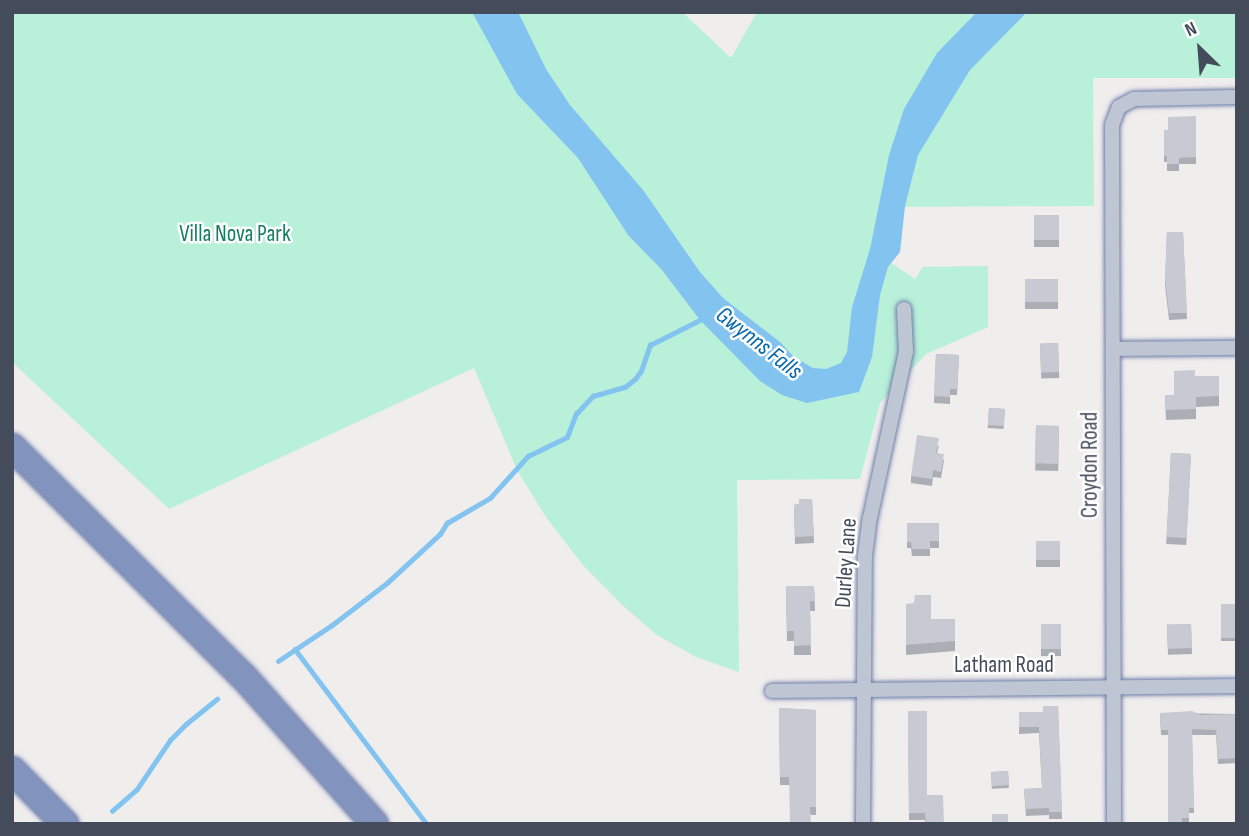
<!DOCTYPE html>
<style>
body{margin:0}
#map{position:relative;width:1249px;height:836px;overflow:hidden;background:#f0eded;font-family:"Sofia Sans Condensed",sans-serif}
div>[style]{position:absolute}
.green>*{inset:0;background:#b8f0d9}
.water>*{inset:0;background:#83c3ef}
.stream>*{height:4.5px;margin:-2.25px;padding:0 2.25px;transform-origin:2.25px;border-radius:2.25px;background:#83c3ef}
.roads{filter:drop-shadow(0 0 2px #6d7eaa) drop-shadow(0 0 2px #6d7eaa)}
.street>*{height:14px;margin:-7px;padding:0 7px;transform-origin:7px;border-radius:7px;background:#bfc6d3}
.highway>*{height:26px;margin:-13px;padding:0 13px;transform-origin:13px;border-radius:13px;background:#8293be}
.wall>*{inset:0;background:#acaeb5;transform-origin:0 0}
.building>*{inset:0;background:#c8cad3;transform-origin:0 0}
span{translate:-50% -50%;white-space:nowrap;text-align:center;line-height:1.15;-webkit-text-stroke:5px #fff;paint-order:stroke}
.park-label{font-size:23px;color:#137f5f}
.street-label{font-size:23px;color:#444c5b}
.water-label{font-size:24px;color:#0668ac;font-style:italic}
.frame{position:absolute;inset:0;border:14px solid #444c5b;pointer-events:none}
.north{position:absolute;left:1165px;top:14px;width:70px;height:70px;-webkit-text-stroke:5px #fff;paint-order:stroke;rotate:335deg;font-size:19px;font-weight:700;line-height:28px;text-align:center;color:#444c5b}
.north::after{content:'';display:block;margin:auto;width:24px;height:32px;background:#444c5b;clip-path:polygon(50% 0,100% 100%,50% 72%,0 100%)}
</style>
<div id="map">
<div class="green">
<div style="clip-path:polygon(12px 12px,682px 12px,731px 58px,757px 12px,1237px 12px,1237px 78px,1093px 78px,1094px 206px,878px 207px,890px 262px,915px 279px,923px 267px,988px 266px,988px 327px,926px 354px,880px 403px,860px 479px,737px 480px,739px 672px,696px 657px,657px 635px,621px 604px,583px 565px,548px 520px,518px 472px,474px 368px,169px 509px,12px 362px)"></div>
</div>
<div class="water">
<div style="clip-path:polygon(472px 12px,518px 12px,546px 69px,570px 105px,643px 190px,700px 272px,723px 298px,780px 342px,794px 357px,813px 368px,826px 369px,841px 363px,847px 352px,852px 307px,870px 249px,889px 155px,904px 109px,937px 53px,977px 12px,1027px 12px,970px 70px,918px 155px,905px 206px,900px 252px,888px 267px,880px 295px,872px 357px,859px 392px,807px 403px,782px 395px,760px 381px,700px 320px,662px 270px,628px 235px,578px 158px,517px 94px)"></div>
</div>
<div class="stream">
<div style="left:295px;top:649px;width:219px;rotate:53deg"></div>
<div style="left:278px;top:661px;width:65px;rotate:-33.7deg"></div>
<div style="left:332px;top:625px;width:71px;rotate:-37.5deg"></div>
<div style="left:388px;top:582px;width:71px;rotate:-42.7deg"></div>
<div style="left:440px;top:534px;width:13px;rotate:-58deg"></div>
<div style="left:447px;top:523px;width:50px;rotate:-30.2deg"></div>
<div style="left:490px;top:498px;width:57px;rotate:-47.9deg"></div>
<div style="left:528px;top:456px;width:43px;rotate:-26deg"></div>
<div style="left:567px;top:437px;width:25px;rotate:-69deg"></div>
<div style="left:576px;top:414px;width:25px;rotate:-47deg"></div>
<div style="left:593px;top:396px;width:33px;rotate:-16deg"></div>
<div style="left:625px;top:387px;width:13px;rotate:-39deg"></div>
<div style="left:635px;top:379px;width:10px;rotate:-53deg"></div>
<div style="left:641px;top:371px;width:28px;rotate:-71deg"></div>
<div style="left:650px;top:345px;width:58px;rotate:-26.6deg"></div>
<div style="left:112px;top:811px;width:33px;rotate:-41deg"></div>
<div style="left:137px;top:789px;width:59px;rotate:-56deg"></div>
<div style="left:170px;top:740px;width:23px;rotate:-45deg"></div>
<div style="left:186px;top:724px;width:40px;rotate:-39deg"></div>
</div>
<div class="roads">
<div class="street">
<div style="left:1113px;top:349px;width:124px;rotate:-0.5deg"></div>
<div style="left:772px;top:691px;width:465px;rotate:-0.6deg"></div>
<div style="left:863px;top:824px;width:268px;rotate:-89.6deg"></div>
<div style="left:865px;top:556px;width:38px;rotate:-83deg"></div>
<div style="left:870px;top:518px;width:170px;rotate:-77.8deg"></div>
<div style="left:906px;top:352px;width:43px;rotate:-92.7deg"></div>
<div style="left:1114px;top:824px;width:699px;rotate:-90.16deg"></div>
<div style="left:1112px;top:125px;width:19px;rotate:-69deg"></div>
<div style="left:1119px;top:107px;width:17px;rotate:-28deg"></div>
<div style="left:1134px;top:99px;width:103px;rotate:-1.1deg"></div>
</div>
<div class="highway">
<div style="left:12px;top:447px;width:325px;rotate:44.8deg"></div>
<div style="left:243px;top:676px;width:198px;rotate:48.3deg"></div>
<div style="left:12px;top:770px;width:76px;rotate:45.5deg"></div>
</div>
</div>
<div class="wall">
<div style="clip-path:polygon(1196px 116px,1196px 164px,1179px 164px,1179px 171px,1167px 171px,1167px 162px,1164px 162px,1164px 130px,1168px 130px)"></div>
<div style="left:1059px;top:215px;width:32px;height:25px;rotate:90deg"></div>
<div style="clip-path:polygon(1167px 232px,1183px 232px,1187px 319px,1169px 320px,1165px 285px)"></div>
<div style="left:1058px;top:279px;width:30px;height:33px;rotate:90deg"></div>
<div style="left:1058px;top:343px;width:35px;height:18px;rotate:88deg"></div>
<div style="clip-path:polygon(936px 354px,959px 355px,957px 395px,950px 395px,950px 404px,934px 403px)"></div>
<div style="clip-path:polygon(1195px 376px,1219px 376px,1219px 406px,1196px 407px,1196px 419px,1166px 420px,1165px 395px,1174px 395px)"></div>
<div style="left:989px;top:408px;width:16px;height:20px;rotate:4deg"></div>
<div style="left:1059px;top:426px;width:45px;height:23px;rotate:91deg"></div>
<div style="clip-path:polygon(939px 445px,937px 453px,944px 460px,941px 478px,933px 477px,932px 486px,911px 483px,911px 476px)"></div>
<div style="left:1171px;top:453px;width:20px;height:91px;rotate:3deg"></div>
<div style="clip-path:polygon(812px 499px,814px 543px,795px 544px,794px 505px,799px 504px)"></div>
<div style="clip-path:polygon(907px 523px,939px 523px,939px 548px,930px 548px,930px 556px,912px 556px,911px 548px,907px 548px)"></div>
<div style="left:1036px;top:541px;width:24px;height:26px"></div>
<div style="clip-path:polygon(786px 586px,814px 586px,815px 611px,810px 611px,811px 655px,794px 655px,794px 641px,787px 641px)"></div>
<div style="clip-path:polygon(906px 604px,931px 619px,955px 619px,955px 651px,906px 655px)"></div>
<div style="left:1221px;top:604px;width:16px;height:37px"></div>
<div style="left:1041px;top:624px;width:20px;height:32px"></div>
<div style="left:1191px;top:624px;width:30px;height:24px;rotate:88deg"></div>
<div style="clip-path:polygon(1058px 706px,1062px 819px,1049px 819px,1049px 815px,1026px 816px,1024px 789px,1042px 788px,1039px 733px,1019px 734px,1019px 712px,1043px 712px)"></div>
<div style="clip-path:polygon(779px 708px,816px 710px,816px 815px,811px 815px,789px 785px,780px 785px)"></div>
<div style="clip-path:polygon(908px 711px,927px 795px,944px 824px,925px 824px,925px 820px,909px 820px)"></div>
<div style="clip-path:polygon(1160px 713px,1237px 714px,1237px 763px,1218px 764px,1216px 735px,1192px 735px,1194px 813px,1189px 813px,1189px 823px,1168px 824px,1168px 735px,1161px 735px)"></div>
<div style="left:1008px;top:771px;width:17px;height:17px;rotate:87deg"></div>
</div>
<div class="building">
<div style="clip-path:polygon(1196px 116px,1196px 157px,1179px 158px,1179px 164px,1167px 164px,1167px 156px,1164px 156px,1164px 130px,1168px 130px,1168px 117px)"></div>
<div style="left:1059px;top:215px;width:25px;height:25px;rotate:90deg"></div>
<div style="clip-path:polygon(1167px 232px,1183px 232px,1187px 313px,1169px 313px,1165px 278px)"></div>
<div style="left:1058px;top:279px;width:23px;height:33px;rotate:90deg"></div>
<div style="left:1058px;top:343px;width:29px;height:18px;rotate:88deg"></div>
<div style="clip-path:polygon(936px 354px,959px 355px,957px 389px,950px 389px,950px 397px,934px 396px)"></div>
<div style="clip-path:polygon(1195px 370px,1195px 376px,1219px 376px,1219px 396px,1196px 397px,1196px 409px,1166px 410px,1165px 395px,1174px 395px,1174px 371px)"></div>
<div style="left:989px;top:408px;width:16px;height:17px;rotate:4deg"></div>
<div style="left:1059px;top:426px;width:38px;height:23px;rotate:92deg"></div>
<div style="clip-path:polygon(917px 435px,939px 438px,936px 453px,944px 454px,941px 472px,933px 470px,932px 479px,911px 476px)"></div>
<div style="left:1171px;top:453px;width:20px;height:84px;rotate:3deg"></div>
<div style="clip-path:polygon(799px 499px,812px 499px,814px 536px,795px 537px,794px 505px,799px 504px)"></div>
<div style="clip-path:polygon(907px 523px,939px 523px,939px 541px,930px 541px,930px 549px,912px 549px,911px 542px,907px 542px)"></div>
<div style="left:1036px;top:541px;width:24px;height:19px"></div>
<div style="clip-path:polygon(786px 586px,814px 586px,815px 601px,810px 601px,811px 645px,794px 646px,794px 631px,787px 631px)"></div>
<div style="clip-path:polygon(915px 595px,931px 595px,931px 619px,955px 619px,955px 641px,906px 645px,906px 604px,914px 603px)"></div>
<div style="left:1221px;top:604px;width:16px;height:34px"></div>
<div style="left:1041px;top:624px;width:20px;height:25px"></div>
<div style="left:1191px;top:624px;width:24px;height:24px;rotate:88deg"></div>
<div style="clip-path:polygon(1043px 706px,1058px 706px,1062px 812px,1049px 812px,1049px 808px,1026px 809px,1024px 789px,1042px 788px,1039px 727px,1019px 727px,1019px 712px,1043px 712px)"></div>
<div style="clip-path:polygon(779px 708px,816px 710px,816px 807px,810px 807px,811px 824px,790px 824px,789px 777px,780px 777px)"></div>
<div style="clip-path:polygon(908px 711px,927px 711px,927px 795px,943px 795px,944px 824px,926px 824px,925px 813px,909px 813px)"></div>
<div style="clip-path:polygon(1192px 711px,1201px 715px,1237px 714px,1237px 758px,1218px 759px,1216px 730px,1192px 729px,1194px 808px,1189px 808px,1189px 818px,1182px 818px,1182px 823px,1168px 824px,1168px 730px,1161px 730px,1160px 713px)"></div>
<div style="left:1008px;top:771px;width:14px;height:17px;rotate:86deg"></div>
<div style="left:992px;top:814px;width:16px;height:10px"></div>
</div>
<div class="park-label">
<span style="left:235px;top:234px">Villa Nova Park</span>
</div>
<div class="street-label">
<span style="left:1090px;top:465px;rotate:-90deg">Croydon Road</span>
<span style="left:846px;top:563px;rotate:-86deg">Durley Lane</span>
<span style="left:1004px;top:665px">Latham Road</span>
</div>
<div class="water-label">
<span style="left:759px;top:343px;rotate:38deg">Gwynns Falls</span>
</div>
<div class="frame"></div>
<div class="north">N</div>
</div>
